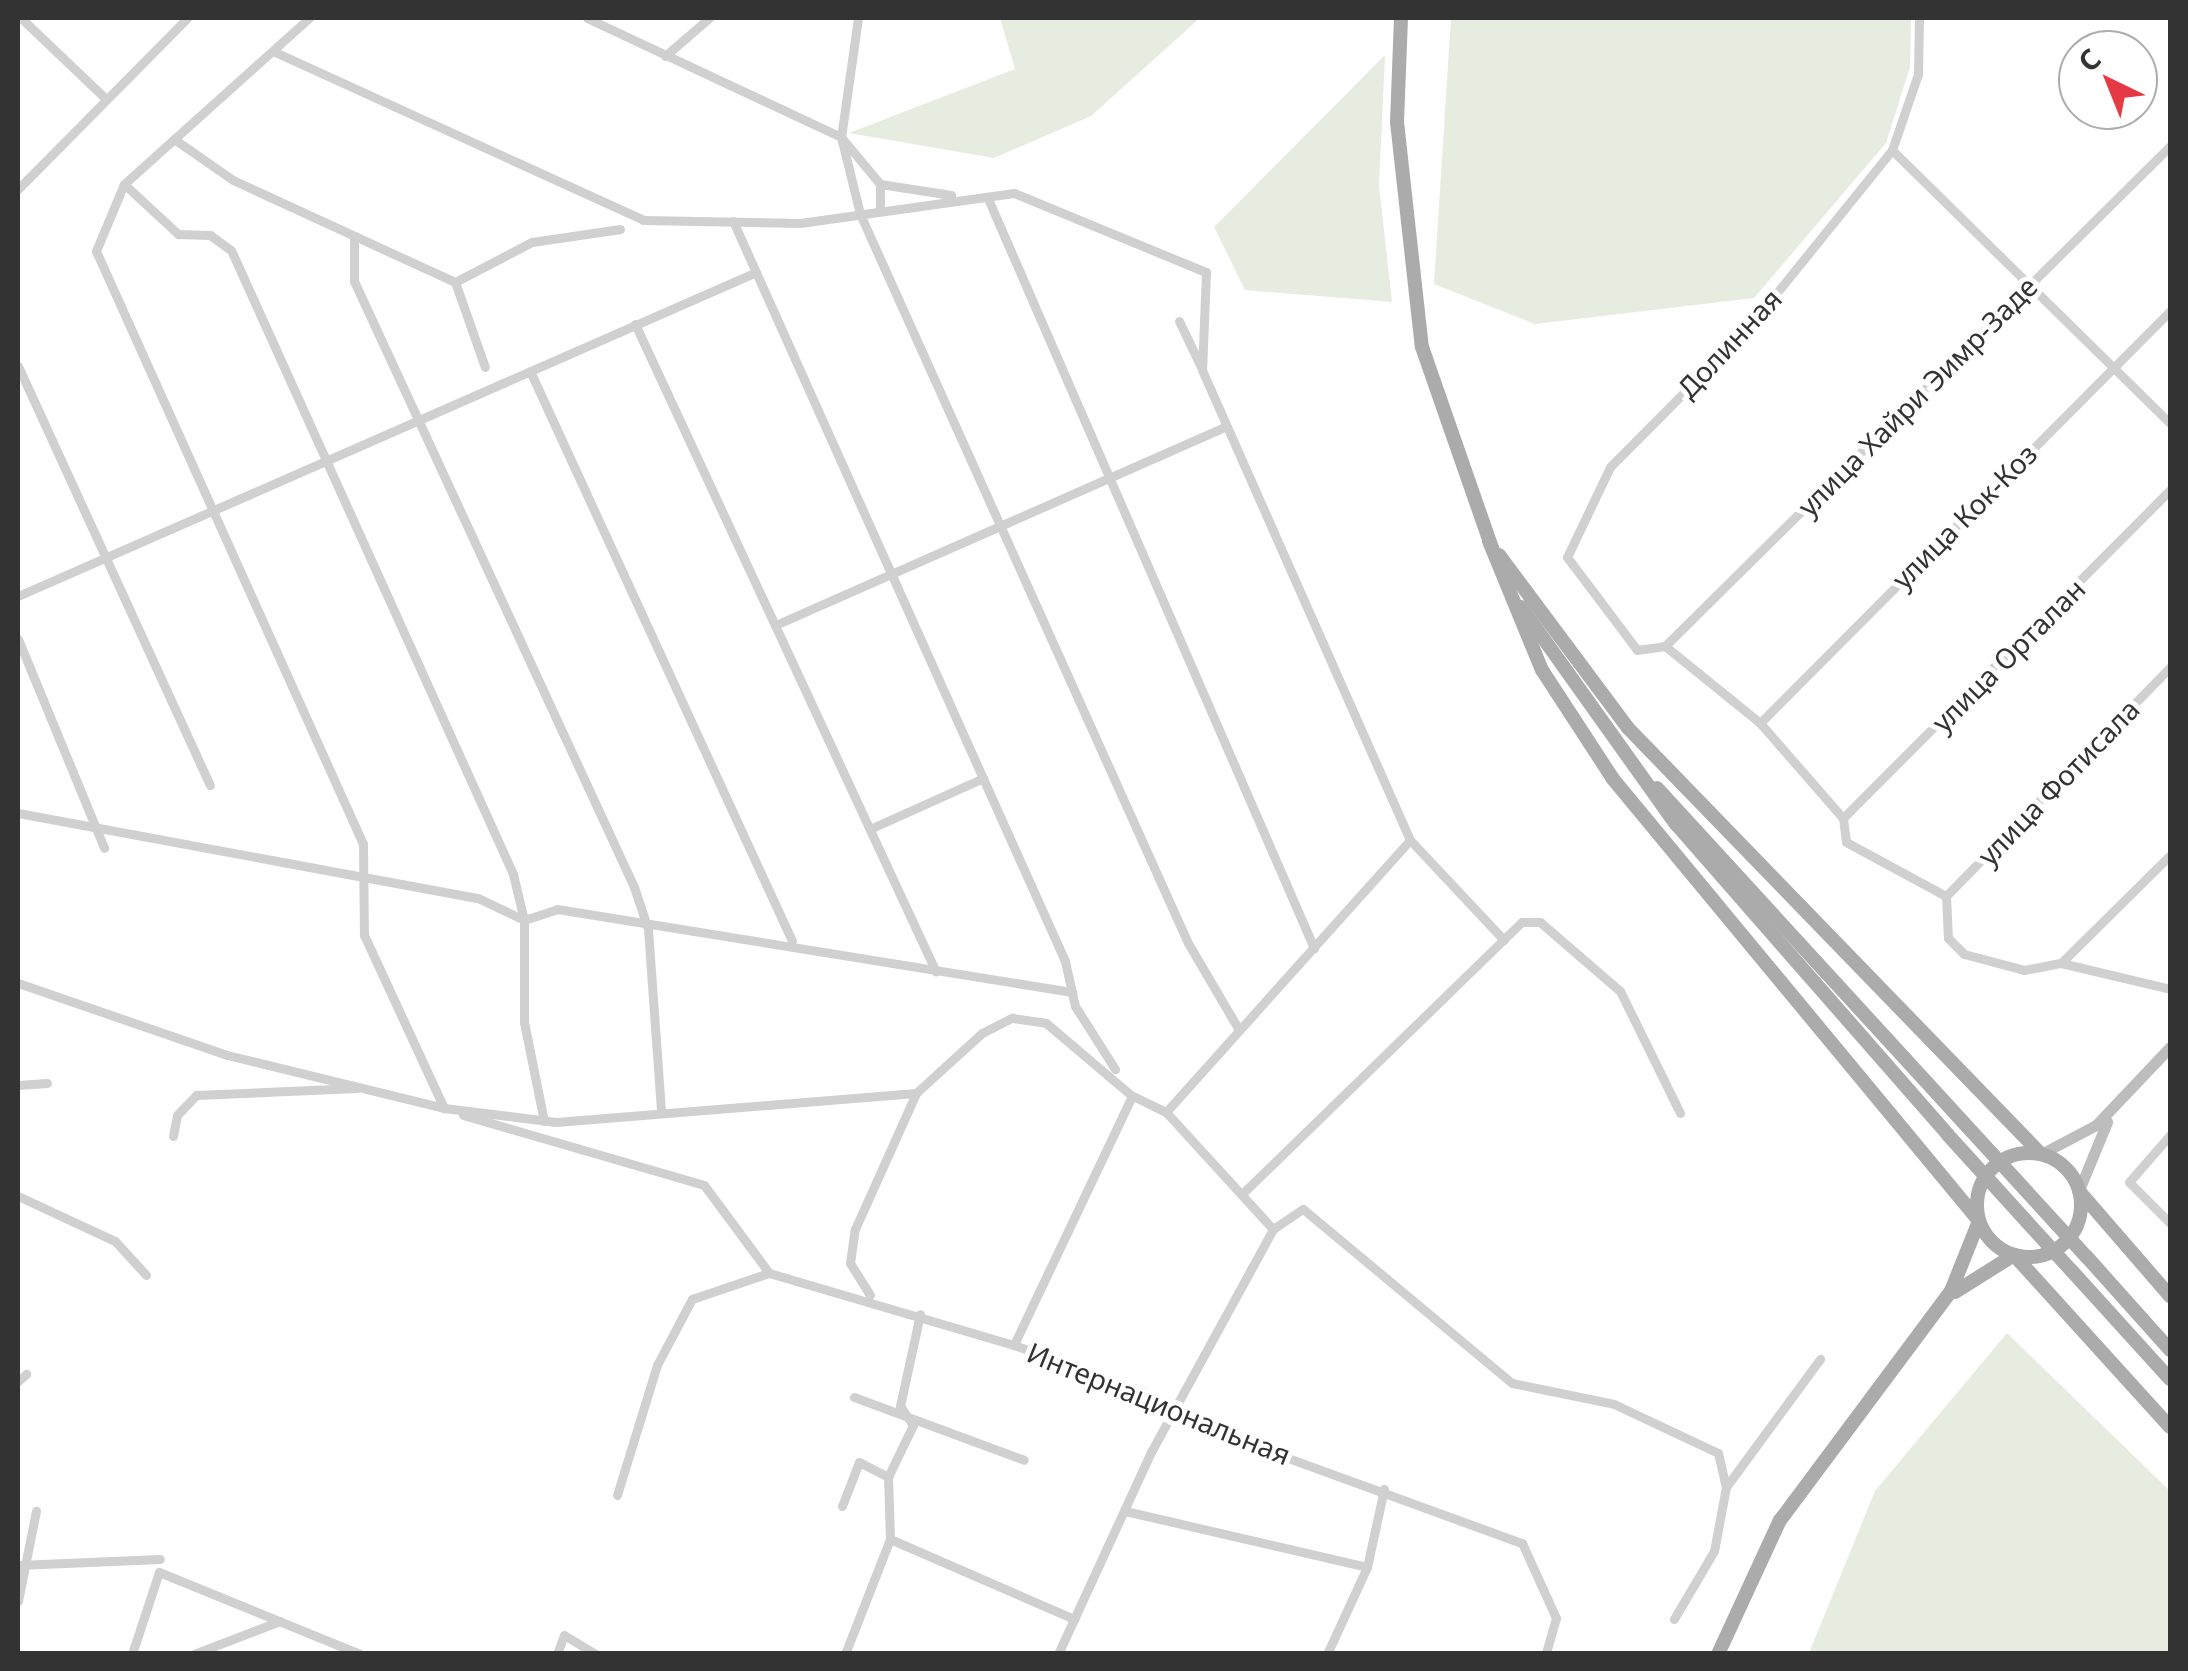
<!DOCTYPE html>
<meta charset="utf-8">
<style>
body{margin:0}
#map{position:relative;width:2188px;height:1671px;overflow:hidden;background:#fff;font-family:"Noto Sans",sans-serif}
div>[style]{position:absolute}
.green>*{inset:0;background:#e6ecdf}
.street>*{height:9px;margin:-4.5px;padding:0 4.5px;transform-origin:4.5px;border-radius:4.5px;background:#d0d0d0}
.secondary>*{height:11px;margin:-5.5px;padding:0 5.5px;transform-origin:5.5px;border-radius:5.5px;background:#bdbdbd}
.primary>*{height:14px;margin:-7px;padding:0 7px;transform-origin:7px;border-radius:7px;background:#ababab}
.primary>.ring{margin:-7px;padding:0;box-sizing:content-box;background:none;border:14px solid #ababab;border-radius:50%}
.primary-bridge>*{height:14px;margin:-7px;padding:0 7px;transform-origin:7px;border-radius:7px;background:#ababab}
span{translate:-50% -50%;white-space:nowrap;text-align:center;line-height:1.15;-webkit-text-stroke:10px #fff;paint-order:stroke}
.street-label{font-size:28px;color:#333}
.frame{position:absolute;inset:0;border:20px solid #333;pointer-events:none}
.north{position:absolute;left:2058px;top:30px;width:100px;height:100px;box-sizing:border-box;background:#fff;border:2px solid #adadad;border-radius:50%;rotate:317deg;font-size:28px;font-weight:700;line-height:40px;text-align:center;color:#333}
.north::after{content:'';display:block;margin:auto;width:35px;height:45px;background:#e63946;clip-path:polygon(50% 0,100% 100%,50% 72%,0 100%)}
</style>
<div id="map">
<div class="green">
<div style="clip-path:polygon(1000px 18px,1200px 18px,1091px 116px,994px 158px,849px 133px,1015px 69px)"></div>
<div style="clip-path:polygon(1451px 18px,1911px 18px,1910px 67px,1886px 143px,1754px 298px,1535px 324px,1434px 284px)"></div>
<div style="clip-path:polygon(1385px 55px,1379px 185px,1392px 302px,1245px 290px,1214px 227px)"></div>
<div style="clip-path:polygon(2007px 1333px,2170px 1491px,2170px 1653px,1809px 1653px,1875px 1491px)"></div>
</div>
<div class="street">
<div style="left:21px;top:18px;width:117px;rotate:43.6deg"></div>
<div style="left:309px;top:18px;width:249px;rotate:138.1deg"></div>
<div style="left:124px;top:184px;width:73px;rotate:112.7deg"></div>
<div style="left:96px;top:251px;width:650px;rotate:65.76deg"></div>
<div style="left:363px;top:844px;width:91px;rotate:89.4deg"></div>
<div style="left:364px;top:935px;width:191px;rotate:65.2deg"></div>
<div style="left:444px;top:1108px;width:113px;rotate:7.1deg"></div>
<div style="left:556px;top:1122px;width:361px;rotate:-4.6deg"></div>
<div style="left:916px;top:1093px;width:89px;rotate:-42.3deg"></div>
<div style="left:982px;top:1033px;width:34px;rotate:-27deg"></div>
<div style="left:1012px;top:1018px;width:34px;rotate:8deg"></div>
<div style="left:1046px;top:1023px;width:113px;rotate:40.3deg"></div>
<div style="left:1132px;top:1096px;width:276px;rotate:115.4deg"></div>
<div style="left:587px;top:18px;width:280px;rotate:25.1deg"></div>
<div style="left:841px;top:137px;width:79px;rotate:76.1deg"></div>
<div style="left:860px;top:214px;width:799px;rotate:65.78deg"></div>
<div style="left:1188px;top:943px;width:101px;rotate:59.6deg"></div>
<div style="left:858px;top:18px;width:120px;rotate:98.1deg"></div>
<div style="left:841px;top:137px;width:61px;rotate:50.3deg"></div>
<div style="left:880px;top:184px;width:26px;rotate:90deg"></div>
<div style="left:1919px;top:18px;width:56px;rotate:91deg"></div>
<div style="left:1918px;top:74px;width:80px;rotate:108.9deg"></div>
<div style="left:1892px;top:150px;width:228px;rotate:128.9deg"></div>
<div style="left:1749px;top:327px;width:197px;rotate:134.8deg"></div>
<div style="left:1610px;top:467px;width:100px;rotate:115.5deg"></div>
<div style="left:1567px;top:557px;width:116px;rotate:53deg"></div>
<div style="left:1637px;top:650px;width:28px;rotate:-8deg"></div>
<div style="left:1665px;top:646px;width:122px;rotate:39deg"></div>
<div style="left:1760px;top:723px;width:126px;rotate:48.9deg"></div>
<div style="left:1843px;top:818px;width:24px;rotate:83deg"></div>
<div style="left:1846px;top:842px;width:114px;rotate:28.4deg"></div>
<div style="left:1946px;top:896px;width:42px;rotate:87.3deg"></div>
<div style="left:1948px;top:938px;width:23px;rotate:45deg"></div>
<div style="left:1964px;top:954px;width:62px;rotate:14.9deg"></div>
<div style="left:2024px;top:970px;width:38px;rotate:-11deg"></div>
<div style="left:2061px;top:963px;width:112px;rotate:13.4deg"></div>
<div style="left:275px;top:52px;width:405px;rotate:24.5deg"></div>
<div style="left:643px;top:220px;width:157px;rotate:1.1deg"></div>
<div style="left:800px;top:223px;width:216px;rotate:-8deg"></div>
<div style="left:1014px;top:193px;width:208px;rotate:22.4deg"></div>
<div style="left:1206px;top:272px;width:98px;rotate:92.3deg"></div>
<div style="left:1202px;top:370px;width:514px;rotate:66.13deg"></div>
<div style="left:1410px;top:840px;width:365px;rotate:131.9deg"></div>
<div style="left:665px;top:56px;width:58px;rotate:-40.8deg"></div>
<div style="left:174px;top:139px;width:72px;rotate:34.8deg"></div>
<div style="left:233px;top:180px;width:244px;rotate:24.7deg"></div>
<div style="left:455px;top:282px;width:90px;rotate:70.6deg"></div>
<div style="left:1892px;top:150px;width:390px;rotate:44.5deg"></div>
<div style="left:124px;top:184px;width:74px;rotate:42.8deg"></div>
<div style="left:178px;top:234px;width:32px;rotate:2deg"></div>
<div style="left:210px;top:235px;width:26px;rotate:36deg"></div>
<div style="left:231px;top:250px;width:685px;rotate:65.68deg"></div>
<div style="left:513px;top:874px;width:47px;rotate:76.6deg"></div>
<div style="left:524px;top:920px;width:102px;rotate:90deg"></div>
<div style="left:524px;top:1022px;width:101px;rotate:78.6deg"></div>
<div style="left:880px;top:184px;width:72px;rotate:8.8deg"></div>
<div style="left:18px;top:189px;width:240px;rotate:-45.3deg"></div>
<div style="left:989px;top:201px;width:815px;rotate:66.49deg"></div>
<div style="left:733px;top:221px;width:811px;rotate:65.84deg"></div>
<div style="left:1065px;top:961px;width:46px;rotate:77.5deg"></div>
<div style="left:1075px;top:1006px;width:75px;rotate:57.6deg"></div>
<div style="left:354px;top:236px;width:45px;rotate:90deg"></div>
<div style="left:354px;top:281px;width:668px;rotate:65.2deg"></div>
<div style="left:634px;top:887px;width:44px;rotate:71.6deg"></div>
<div style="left:648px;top:929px;width:182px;rotate:85.9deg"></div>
<div style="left:455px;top:282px;width:87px;rotate:-27.5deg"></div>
<div style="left:532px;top:242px;width:89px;rotate:-8.4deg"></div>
<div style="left:1179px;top:321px;width:51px;rotate:64.4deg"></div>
<div style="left:635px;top:324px;width:714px;rotate:65.08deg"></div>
<div style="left:18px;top:366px;width:461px;rotate:65.4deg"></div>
<div style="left:530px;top:371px;width:627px;rotate:65.31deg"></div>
<div style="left:18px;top:596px;width:806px;rotate:-23.7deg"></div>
<div style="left:780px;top:623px;width:488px;rotate:-23.8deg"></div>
<div style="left:18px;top:639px;width:226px;rotate:67.6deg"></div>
<div style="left:1665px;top:646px;width:711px;rotate:-44.71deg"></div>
<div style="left:1760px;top:723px;width:581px;rotate:-45.14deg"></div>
<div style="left:18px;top:813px;width:468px;rotate:10.5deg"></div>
<div style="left:478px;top:898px;width:51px;rotate:25.6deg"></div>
<div style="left:524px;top:920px;width:35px;rotate:-18deg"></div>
<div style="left:557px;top:909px;width:522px;rotate:9.16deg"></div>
<div style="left:1843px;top:818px;width:463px;rotate:-45.1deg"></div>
<div style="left:872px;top:828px;width:122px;rotate:-24.2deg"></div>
<div style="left:1410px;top:840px;width:137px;rotate:46.8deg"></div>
<div style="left:1946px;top:896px;width:320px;rotate:-45.6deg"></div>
<div style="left:2061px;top:963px;width:153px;rotate:-44.7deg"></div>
<div style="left:18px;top:983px;width:221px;rotate:19deg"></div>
<div style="left:227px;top:1055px;width:223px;rotate:13.7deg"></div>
<div style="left:18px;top:1085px;width:29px;rotate:-4deg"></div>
<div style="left:1131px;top:1095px;width:39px;rotate:26deg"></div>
<div style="left:1166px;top:1112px;width:159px;rotate:47.6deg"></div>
<div style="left:463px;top:1115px;width:251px;rotate:16.2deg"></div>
<div style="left:704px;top:1185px;width:109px;rotate:53.5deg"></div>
<div style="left:769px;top:1273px;width:255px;rotate:16.4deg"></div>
<div style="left:1014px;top:1345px;width:139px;rotate:19.7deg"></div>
<div style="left:1145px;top:1392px;width:76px;rotate:29.9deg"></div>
<div style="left:1211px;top:1430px;width:331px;rotate:20deg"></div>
<div style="left:1522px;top:1543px;width:82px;rotate:65.6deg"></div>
<div style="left:1556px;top:1618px;width:37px;rotate:106deg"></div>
<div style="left:2170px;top:1135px;width:62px;rotate:131.1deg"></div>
<div style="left:2129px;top:1182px;width:58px;rotate:45deg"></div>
<div style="left:173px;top:1136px;width:21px;rotate:-79deg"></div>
<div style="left:177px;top:1115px;width:28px;rotate:-46deg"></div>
<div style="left:196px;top:1095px;width:161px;rotate:-2.5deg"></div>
<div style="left:1245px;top:1191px;width:386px;rotate:-44.2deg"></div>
<div style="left:1522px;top:922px;width:18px"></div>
<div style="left:1540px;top:922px;width:106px;rotate:40.8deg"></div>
<div style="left:1620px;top:991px;width:136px;rotate:63.8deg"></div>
<div style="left:18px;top:1196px;width:107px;rotate:24.9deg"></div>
<div style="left:115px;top:1241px;width:46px;rotate:47.6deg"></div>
<div style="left:870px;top:1295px;width:38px;rotate:-122deg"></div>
<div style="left:850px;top:1263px;width:34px;rotate:-82deg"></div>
<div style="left:855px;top:1229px;width:149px;rotate:-65.8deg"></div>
<div style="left:18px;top:1381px;width:11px;rotate:-41deg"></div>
<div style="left:854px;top:1397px;width:181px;rotate:20.3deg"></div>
<div style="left:1726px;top:1487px;width:159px;rotate:-53.7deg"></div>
<div style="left:617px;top:1495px;width:136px;rotate:-72.9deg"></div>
<div style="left:657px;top:1365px;width:75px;rotate:-62.1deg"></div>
<div style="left:692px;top:1299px;width:81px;rotate:-18.7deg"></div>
<div style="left:842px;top:1506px;width:47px;rotate:-68.9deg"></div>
<div style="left:859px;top:1462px;width:33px;rotate:27deg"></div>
<div style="left:1125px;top:1511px;width:248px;rotate:13deg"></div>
<div style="left:890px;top:1539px;width:62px;rotate:-91.8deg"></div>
<div style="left:888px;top:1477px;width:58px;rotate:-64.3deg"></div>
<div style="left:913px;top:1425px;width:23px;rotate:-124deg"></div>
<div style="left:900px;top:1406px;width:94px;rotate:-77.7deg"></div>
<div style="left:18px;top:1565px;width:142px;rotate:-2.4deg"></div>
<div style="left:18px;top:1601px;width:92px;rotate:-78.7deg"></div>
<div style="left:132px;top:1654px;width:86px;rotate:-71.8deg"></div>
<div style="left:159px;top:1572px;width:217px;rotate:22.2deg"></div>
<div style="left:194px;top:1654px;width:92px;rotate:-21deg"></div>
<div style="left:557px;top:1654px;width:20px;rotate:-70deg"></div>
<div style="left:564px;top:1635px;width:37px;rotate:31deg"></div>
<div style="left:845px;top:1654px;width:123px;rotate:-68.6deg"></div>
<div style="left:890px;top:1539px;width:201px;rotate:23.5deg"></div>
<div style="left:1058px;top:1654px;width:222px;rotate:-65.3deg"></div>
<div style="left:1151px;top:1452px;width:254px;rotate:-61.3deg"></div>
<div style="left:1273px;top:1229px;width:36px;rotate:-34deg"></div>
<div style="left:1303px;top:1209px;width:272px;rotate:39.8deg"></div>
<div style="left:1512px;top:1383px;width:104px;rotate:11.6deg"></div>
<div style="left:1614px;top:1404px;width:115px;rotate:25.2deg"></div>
<div style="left:1718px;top:1453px;width:35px;rotate:77deg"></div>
<div style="left:1726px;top:1487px;width:65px;rotate:100.6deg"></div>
<div style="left:1714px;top:1551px;width:79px;rotate:120.5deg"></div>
<div style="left:1327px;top:1654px;width:96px;rotate:-65.3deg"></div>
<div style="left:1367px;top:1567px;width:80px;rotate:-77.7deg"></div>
</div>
<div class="secondary">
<div style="left:2041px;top:1154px;width:62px;rotate:-27.8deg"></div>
<div style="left:2096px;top:1125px;width:108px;rotate:-46.5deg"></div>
<div style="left:2079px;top:1190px;width:74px;rotate:-67.6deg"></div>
</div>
<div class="primary">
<div style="left:1401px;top:18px;width:104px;rotate:92.2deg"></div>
<div style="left:1397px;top:122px;width:226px;rotate:83.7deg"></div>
<div style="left:1422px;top:347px;width:213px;rotate:70.8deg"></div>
<div style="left:1489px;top:541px;width:139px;rotate:67.7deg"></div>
<div style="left:1542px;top:670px;width:130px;rotate:56.9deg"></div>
<div style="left:1613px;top:779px;width:574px;rotate:50.37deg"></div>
<div style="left:1979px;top:1221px;width:75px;rotate:111.8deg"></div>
<div style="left:1951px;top:1291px;width:286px;rotate:126.7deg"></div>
<div style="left:1780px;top:1520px;width:148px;rotate:114.8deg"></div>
<div style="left:1499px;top:555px;width:216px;rotate:53.3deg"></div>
<div style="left:1628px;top:728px;width:593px;rotate:45.89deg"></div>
<div style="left:1521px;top:607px;width:267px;rotate:54.5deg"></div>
<div style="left:1676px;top:824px;width:413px;rotate:48.8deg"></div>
<div style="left:1657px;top:788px;width:453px;rotate:47.5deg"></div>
<div class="ring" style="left:1977px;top:1153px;width:90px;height:90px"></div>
<div style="left:2079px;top:1191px;width:139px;rotate:49.1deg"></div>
<div style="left:2086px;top:1256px;width:126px;rotate:48.2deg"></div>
<div style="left:2071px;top:1270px;width:147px;rotate:47.8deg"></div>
<div style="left:1955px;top:1292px;width:70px;rotate:-32.1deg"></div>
<div style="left:2014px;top:1255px;width:232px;rotate:47.8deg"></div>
</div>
<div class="primary-bridge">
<div style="left:1963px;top:1122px;width:182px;rotate:47.5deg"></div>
<div style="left:1948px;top:1135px;width:183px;rotate:47.7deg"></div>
</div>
<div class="street-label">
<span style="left:1729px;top:343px;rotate:-47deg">Долинная</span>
<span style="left:1917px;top:396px;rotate:-45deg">улица Хайри Эимр-Заде</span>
<span style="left:1964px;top:516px;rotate:-45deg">улица Кок-Коз</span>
<span style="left:2008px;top:655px;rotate:-45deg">улица Орталан</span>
<span style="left:2058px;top:782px;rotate:-46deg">улица Фотисала</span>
<span style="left:1159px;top:1403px;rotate:22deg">Интернациональная</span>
</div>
<div class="frame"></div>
<div class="north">С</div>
</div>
